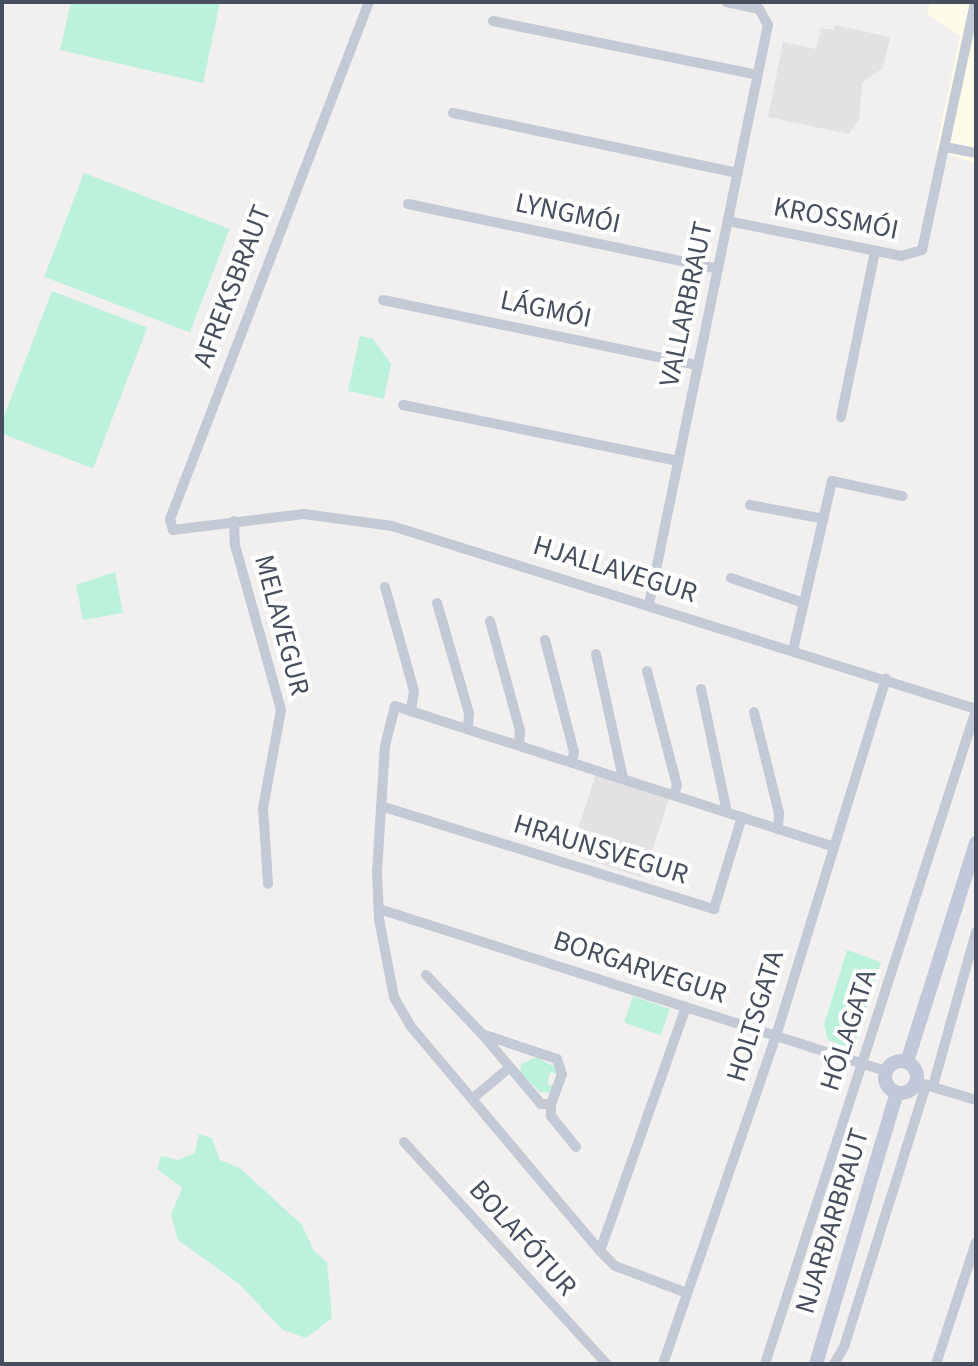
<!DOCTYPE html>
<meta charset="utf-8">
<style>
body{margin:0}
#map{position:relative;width:978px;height:1366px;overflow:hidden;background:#f2f0ef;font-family:"Source Sans 3",sans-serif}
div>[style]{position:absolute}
.commercial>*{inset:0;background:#fdfbe9}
.education>*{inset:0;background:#e3e1e1;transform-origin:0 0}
.green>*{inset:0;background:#bcf1db;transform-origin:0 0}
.street>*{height:10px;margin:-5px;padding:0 5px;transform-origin:5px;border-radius:5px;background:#c3c9d5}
.secondary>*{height:14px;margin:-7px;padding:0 7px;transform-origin:7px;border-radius:7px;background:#c1c8d9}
.secondary>.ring{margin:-7px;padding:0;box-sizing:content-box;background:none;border:14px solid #c1c8d9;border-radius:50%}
span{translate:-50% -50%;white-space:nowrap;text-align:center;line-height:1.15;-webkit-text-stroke:8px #fff;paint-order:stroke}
.street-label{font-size:28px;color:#474e5e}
.frame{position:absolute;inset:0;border:4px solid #474e5e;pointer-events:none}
</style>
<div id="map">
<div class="commercial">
<div style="clip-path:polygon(930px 2px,976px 2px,976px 164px,936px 150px,960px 36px,927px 14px)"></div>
</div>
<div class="education">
<div style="clip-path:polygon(835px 25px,890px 37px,883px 68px,862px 83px,859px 119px,849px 134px,768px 117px,783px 42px,816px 49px,821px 28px,834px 30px)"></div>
<div style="left:596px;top:774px;width:77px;height:84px;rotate:18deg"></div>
</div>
<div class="green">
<div style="clip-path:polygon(71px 2px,220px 2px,203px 83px,60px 50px)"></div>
<div style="left:84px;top:173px;width:156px;height:111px;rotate:21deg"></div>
<div style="left:52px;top:291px;width:102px;height:151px;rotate:21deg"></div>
<div style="clip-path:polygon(360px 336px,373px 339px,391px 364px,384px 399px,348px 391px)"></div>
<div style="clip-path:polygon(115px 572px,123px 613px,83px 620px,76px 585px)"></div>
<div style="clip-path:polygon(847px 950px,881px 962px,853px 1049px,828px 1040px,824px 1025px)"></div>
<div style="left:633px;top:996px;width:39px;height:28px;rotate:19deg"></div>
<div style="clip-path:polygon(536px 1057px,555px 1067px,557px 1074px,550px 1072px,547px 1084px,553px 1086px,552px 1093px,540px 1092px,520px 1073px,521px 1064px)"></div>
<div style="clip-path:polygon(199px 1134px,212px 1138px,220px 1160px,240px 1168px,302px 1225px,314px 1251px,327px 1262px,332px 1318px,306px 1338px,283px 1330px,239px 1284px,178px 1240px,171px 1215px,182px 1188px,157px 1169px,161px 1156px,178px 1160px,195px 1153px)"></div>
</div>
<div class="street">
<div style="left:369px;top:2px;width:554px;rotate:111.05deg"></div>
<div style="left:170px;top:519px;width:11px;rotate:75deg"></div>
<div style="left:173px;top:530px;width:132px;rotate:-7deg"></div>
<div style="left:304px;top:514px;width:89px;rotate:7.8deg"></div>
<div style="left:392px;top:526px;width:612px;rotate:17.4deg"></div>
<div style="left:493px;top:21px;width:270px;rotate:11.5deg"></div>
<div style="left:453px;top:113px;width:291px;rotate:11.9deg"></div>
<div style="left:945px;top:147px;width:32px;rotate:11deg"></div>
<div style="left:408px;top:204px;width:317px;rotate:11.8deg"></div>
<div style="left:728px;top:221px;width:177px;rotate:11.4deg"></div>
<div style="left:901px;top:256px;width:22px;rotate:-16deg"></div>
<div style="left:922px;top:250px;width:254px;rotate:-77.9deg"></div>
<div style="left:383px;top:300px;width:322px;rotate:11.7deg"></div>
<div style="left:403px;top:405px;width:281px;rotate:11.5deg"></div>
<div style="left:841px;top:417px;width:169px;rotate:-78.4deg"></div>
<div style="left:750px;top:505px;width:75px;rotate:10.7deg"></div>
<div style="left:234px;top:521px;width:24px;rotate:88deg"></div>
<div style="left:235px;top:545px;width:171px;rotate:74.4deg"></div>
<div style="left:281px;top:710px;width:100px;rotate:100.4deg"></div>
<div style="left:263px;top:808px;width:76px;rotate:86.2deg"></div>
<div style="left:731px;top:578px;width:77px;rotate:18.9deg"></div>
<div style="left:385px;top:587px;width:108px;rotate:74.4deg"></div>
<div style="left:414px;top:691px;width:18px;rotate:99deg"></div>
<div style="left:437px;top:603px;width:115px;rotate:73.8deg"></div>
<div style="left:469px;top:713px;width:15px;rotate:94deg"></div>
<div style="left:649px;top:604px;width:591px;rotate:-78.39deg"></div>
<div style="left:768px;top:25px;width:18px;rotate:-119deg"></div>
<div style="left:759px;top:9px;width:33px;rotate:-168deg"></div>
<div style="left:490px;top:621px;width:114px;rotate:74.7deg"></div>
<div style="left:520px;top:731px;width:13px;rotate:94deg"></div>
<div style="left:545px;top:640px;width:116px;rotate:75.5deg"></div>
<div style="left:574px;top:752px;width:9px;rotate:103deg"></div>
<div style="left:793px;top:650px;width:173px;rotate:-77deg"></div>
<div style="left:832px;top:481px;width:72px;rotate:12.1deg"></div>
<div style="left:596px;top:654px;width:127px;rotate:77.7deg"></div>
<div style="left:647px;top:671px;width:118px;rotate:75.3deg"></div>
<div style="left:677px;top:785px;width:9px;rotate:108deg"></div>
<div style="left:701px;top:689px;width:126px;rotate:78.1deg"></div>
<div style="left:754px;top:712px;width:104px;rotate:76.1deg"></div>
<div style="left:779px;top:813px;width:15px;rotate:94deg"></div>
<div style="left:381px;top:806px;width:349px;rotate:17.2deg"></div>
<div style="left:714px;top:909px;width:96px;rotate:-73.1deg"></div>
<div style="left:379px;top:909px;width:532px;rotate:17.72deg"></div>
<div style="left:426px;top:975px;width:81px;rotate:46.5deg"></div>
<div style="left:482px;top:1034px;width:79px;rotate:18.4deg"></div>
<div style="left:557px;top:1059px;width:16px;rotate:72deg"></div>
<div style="left:562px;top:1074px;width:32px;rotate:110deg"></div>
<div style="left:551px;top:1104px;width:10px;rotate:180deg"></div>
<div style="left:541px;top:1104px;width:92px;rotate:-130.1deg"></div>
<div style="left:916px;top:1082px;width:63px;rotate:16.7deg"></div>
<div style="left:933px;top:1086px;width:160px;rotate:-74.4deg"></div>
<div style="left:473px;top:1098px;width:47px;rotate:-39.8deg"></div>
<div style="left:551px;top:1104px;width:12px;rotate:90deg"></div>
<div style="left:551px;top:1116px;width:40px;rotate:51deg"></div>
<div style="left:404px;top:1142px;width:301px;rotate:47.6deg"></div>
<div style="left:600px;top:1251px;width:259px;rotate:-70.6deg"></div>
<div style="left:687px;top:1293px;width:77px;rotate:-159.4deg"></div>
<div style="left:615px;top:1266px;width:21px;rotate:-135deg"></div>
<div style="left:600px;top:1251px;width:295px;rotate:-130.1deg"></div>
<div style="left:410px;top:1025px;width:32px;rotate:-120deg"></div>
<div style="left:394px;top:997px;width:79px;rotate:-100.9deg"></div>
<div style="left:379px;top:919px;width:47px;rotate:-92.4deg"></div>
<div style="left:377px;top:872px;width:126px;rotate:-86.4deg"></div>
<div style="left:385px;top:746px;width:41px;rotate:-76deg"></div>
<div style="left:395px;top:706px;width:459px;rotate:17.8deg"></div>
<div style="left:663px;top:1364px;width:347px;rotate:-71deg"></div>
<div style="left:776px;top:1036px;width:374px;rotate:-72.9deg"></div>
<div style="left:765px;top:1364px;width:687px;rotate:-72.12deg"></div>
<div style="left:834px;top:1364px;width:20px;rotate:-60deg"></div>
<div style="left:844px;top:1347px;width:275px;rotate:-72.6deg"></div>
<div style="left:936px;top:1364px;width:128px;rotate:-71.8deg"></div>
</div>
<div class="secondary">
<div class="ring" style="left:885px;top:1061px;width:18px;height:18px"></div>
<div style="left:907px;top:1062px;width:230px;rotate:-72.5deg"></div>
<div style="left:816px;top:1364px;width:283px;rotate:-73.4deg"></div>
</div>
<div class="street-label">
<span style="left:568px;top:213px;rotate:12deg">LYNGMÓI</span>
<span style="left:836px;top:218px;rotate:11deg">KROSSMÓI</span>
<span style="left:232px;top:286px;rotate:-69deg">AFREKSBRAUT</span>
<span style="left:686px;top:304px;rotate:-78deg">VALLARBRAUT</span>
<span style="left:546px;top:309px;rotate:12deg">LÁGMÓI</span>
<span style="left:615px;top:569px;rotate:17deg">HJALLAVEGUR</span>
<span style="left:282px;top:625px;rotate:75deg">MELAVEGUR</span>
<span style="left:601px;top:849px;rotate:17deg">HRAUNSVEGUR</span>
<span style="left:640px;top:967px;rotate:18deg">BORGARVEGUR</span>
<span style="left:755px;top:1016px;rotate:-73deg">HOLTSGATA</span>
<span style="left:848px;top:1030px;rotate:-72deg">HÓLAGATA</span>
<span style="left:832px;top:1221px;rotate:-73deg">NJARÐARBRAUT</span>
<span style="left:523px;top:1238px;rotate:48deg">BOLAFÓTUR</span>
</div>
<div class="frame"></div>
</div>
